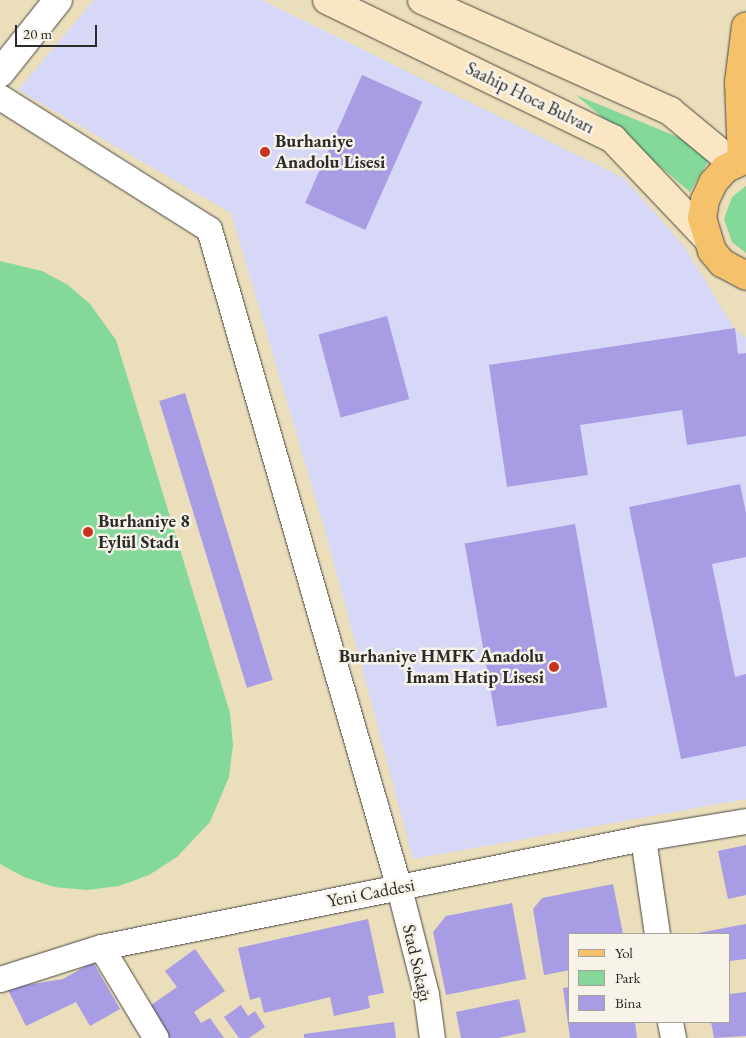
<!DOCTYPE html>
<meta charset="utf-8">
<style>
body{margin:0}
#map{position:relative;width:746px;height:1038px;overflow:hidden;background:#ebdebb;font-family:"EB Garamond",serif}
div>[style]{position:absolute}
.built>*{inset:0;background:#d7d7f8}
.green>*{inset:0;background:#83d89a}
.building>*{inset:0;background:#a89ce4;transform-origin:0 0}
.roads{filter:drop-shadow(0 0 1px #484641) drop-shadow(0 0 1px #484641)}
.minor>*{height:25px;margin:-12.5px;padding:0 12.5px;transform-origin:12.5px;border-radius:12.5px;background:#fff}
.tertiary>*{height:28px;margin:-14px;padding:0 14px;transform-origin:14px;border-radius:14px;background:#fff}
.secondary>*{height:28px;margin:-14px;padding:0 14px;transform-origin:14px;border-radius:14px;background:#fbe6c4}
.primary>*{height:28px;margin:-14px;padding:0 14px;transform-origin:14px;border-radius:14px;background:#f5c16b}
.dots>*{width:14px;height:14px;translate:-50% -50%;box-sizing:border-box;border:2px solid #f7f3e8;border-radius:50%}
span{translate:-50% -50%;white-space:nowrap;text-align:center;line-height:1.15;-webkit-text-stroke:5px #f7f3e8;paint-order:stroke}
.street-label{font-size:18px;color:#2b2b2b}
.poi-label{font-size:18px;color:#2b2b2b;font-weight:700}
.left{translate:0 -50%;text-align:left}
.right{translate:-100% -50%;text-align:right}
.legend{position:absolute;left:568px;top:933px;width:162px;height:90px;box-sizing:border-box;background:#f7f3e8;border:1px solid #a5a39c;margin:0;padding:6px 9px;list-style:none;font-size:15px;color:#2b2b2b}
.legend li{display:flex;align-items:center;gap:10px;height:25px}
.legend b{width:25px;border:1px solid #a5a39c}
.scale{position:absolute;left:15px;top:25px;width:82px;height:22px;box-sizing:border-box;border:2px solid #2b2b2b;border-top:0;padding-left:6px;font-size:15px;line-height:18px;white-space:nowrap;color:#2b2b2b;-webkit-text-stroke:4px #f7f3e8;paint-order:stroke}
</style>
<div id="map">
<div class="built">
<div style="clip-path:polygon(94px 0,262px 0,624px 178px,684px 246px,734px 328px,746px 338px,746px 799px,413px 859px,326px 534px,231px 213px,18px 90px)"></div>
</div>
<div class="green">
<div style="clip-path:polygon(576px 95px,714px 152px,690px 192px)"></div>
<div style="clip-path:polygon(746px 186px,746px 253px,732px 242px,724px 219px,732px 197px)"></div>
<div style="clip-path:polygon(0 261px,42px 271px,68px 285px,90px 304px,116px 340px,230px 713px,233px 745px,229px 777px,210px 822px,177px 857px,149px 875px,119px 886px,87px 890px,54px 887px,24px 877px,0 864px)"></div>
</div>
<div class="building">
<div style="left:362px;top:75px;width:66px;height:140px;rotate:24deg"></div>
<div style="left:387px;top:316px;width:86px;height:71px;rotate:75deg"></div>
<div style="clip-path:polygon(735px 328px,738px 354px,746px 353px,746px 436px,687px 445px,682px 410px,580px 425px,588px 475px,507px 487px,489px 365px)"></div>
<div style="left:185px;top:393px;width:300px;height:27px;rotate:73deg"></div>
<div style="clip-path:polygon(740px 484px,746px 513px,746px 557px,712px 564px,735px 677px,746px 674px,746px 746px,681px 759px,629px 507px)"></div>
<div style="left:575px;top:524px;width:186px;height:112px;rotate:80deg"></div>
<div style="clip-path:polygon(746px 845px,746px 895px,728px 899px,718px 851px)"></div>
<div style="clip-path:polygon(613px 884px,623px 934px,570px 934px,570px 970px,544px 975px,533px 909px,542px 898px)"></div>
<div style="clip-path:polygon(512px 903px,526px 979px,446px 995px,433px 932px,446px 916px)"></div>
<div style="clip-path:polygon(368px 919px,384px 993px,368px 996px,370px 1008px,334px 1016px,330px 997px,264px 1013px,260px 997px,250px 1000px,238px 948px)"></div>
<div style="clip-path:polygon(746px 924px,746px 959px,730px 961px,730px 934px,693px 934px)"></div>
<div style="clip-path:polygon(195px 949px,225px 991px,194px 1012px,201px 1023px,210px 1018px,224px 1038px,168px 1038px,147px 1008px,177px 987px,165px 971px)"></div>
<div style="clip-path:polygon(93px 962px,120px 1009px,90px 1026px,76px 1002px,26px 1026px,7px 988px,63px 979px)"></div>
<div style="clip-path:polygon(570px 987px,570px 1022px,635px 1022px,637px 1038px,570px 1038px,563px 988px)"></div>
<div style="clip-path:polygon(746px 992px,746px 1036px,714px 1038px,711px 1022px,730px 1022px,730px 994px)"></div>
<div style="clip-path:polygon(519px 999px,526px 1032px,498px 1038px,461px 1038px,456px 1012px)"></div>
<div style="clip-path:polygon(241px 1005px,248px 1016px,255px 1011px,265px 1027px,249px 1038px,239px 1038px,224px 1017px)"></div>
<div style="clip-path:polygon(394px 1022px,396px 1038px,304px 1038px,304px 1034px)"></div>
</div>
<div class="roads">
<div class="minor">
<div style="left:0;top:97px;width:247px;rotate:32.3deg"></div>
<div style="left:209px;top:229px;width:686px;rotate:73.92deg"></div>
<div style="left:399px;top:888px;width:109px;rotate:75.7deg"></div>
<div style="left:426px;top:994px;width:44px;rotate:82.2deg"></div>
<div style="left:643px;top:838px;width:97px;rotate:81.7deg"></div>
<div style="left:101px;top:947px;width:106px;rotate:58.9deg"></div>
<div style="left:0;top:979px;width:106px;rotate:-17.6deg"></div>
<div style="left:101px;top:947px;width:553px;rotate:-11.37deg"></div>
<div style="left:643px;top:838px;width:104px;rotate:-9.4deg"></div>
<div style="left:670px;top:1022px;width:16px;rotate:79deg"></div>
</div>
<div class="tertiary">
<div style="left:0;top:73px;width:93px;rotate:-51.5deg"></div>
</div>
<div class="secondary">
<div style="left:327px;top:0;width:318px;rotate:25.9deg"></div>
<div style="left:613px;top:139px;width:134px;rotate:46.5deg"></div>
<div style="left:422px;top:0;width:272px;rotate:24.1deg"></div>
<div style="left:670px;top:111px;width:83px;rotate:39.6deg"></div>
</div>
<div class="primary">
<div style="left:746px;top:159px;width:23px;rotate:155deg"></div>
<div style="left:725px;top:169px;width:18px;rotate:131deg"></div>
<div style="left:713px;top:183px;width:19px;rotate:115deg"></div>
<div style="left:705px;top:200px;width:18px;rotate:99deg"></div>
<div style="left:702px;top:218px;width:34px;rotate:73deg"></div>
<div style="left:712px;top:251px;width:16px;rotate:50deg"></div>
<div style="left:722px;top:263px;width:27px;rotate:28deg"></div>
<div style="left:742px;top:160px;width:78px;rotate:-92.2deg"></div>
<div style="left:739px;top:82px;width:56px;rotate:-82.9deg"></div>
</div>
</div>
<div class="dots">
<div style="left:265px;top:152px;background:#c8321e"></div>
<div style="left:88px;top:532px;background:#c8321e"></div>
<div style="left:554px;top:667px;background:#c8321e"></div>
</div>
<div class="street-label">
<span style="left:530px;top:98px;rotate:26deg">Saahip Hoca Bulvarı</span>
<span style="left:371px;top:893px;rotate:-11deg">Yeni Caddesi</span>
<span style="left:417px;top:963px;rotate:77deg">Stad Sokağı</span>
</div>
<div class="poi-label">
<span class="left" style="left:275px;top:152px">Burhaniye<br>Anadolu Lisesi</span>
<span class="left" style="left:98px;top:532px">Burhaniye 8<br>Eylül Stadı</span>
<span class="right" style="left:544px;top:667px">Burhaniye HMFK Anadolu<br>İmam Hatip Lisesi</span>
</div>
<ul class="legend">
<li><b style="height:6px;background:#f5c16b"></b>Yol</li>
<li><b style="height:14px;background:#83d89a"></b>Park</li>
<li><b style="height:14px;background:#a89ce4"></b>Bina</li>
</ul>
<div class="scale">20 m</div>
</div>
